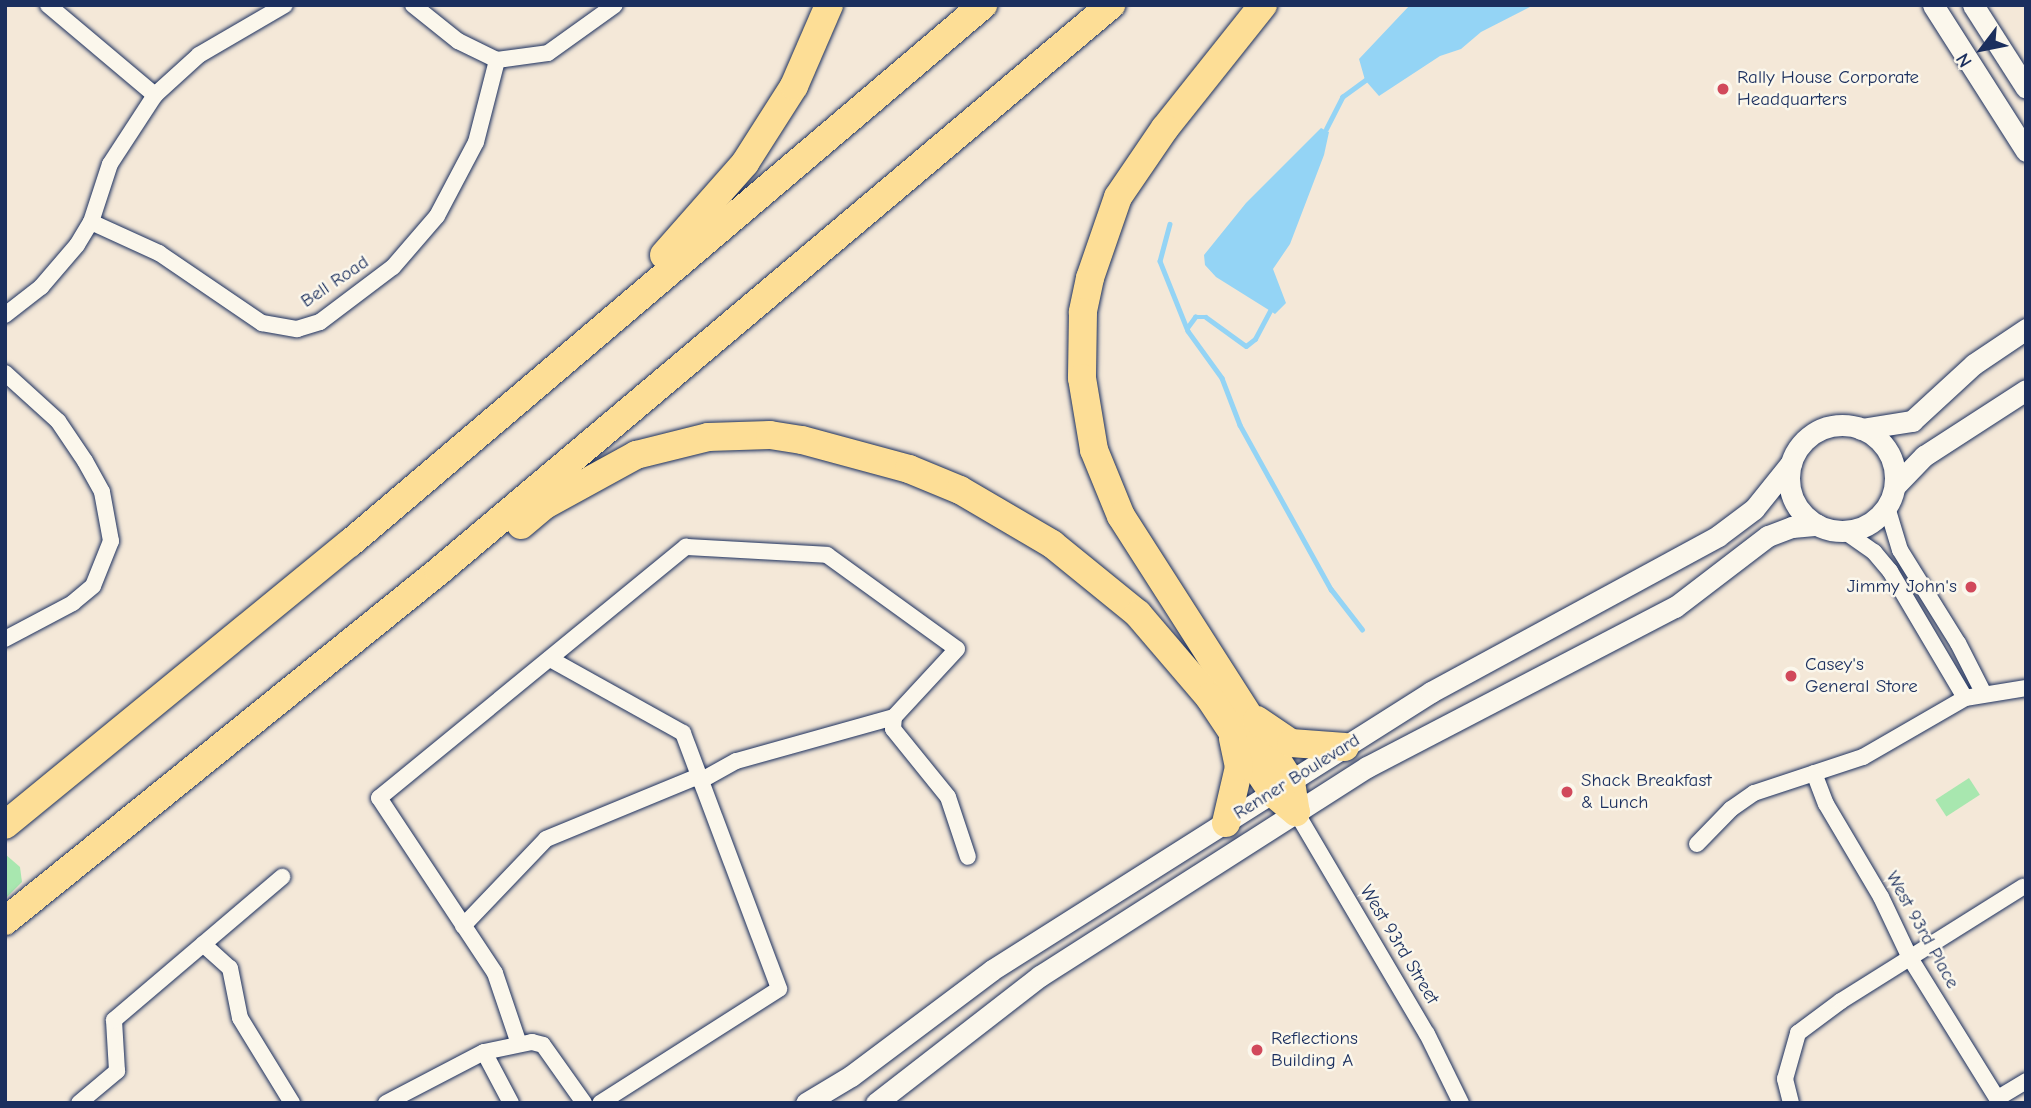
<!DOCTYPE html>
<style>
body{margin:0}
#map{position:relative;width:2031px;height:1108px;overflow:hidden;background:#f4e8d8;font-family:"Comic Neue",sans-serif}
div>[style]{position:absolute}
.green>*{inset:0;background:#a8e7af;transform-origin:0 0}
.water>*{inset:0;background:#94d4f5}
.stream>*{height:4.5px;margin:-2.25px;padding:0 2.25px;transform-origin:2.25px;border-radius:2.25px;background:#94d4f5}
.roads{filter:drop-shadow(0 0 2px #1b2f5e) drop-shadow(0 0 2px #1b2f5e)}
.minor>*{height:16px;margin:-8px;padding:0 8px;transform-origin:8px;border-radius:8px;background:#fbf7ec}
.secondary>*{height:21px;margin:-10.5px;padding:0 10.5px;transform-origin:10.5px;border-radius:10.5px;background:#fbf7ec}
.secondary>.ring{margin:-10.5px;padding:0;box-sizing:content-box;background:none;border:21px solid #fbf7ec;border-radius:50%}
.motorway>*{height:28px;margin:-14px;padding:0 14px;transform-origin:14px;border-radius:14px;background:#fdde96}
.dots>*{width:19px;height:19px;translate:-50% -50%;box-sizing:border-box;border:4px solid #fbf7ec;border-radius:50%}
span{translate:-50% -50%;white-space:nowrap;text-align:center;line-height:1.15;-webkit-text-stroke:5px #fbf7ec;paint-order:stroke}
.poi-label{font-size:19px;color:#1b2f5e}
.left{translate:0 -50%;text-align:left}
.right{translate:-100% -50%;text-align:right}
.street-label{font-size:19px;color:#1b2f5e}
.frame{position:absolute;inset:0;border:7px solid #1b2f5e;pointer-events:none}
.north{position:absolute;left:1947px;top:14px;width:70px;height:70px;-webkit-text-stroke:5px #fbf7ec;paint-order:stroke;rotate:238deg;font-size:19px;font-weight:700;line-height:28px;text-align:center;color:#1b2f5e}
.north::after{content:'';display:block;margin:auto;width:24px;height:32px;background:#1b2f5e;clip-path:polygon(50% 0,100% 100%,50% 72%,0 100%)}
</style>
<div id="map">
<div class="green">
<div style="left:1969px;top:778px;width:20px;height:40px;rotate:57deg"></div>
<div style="clip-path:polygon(5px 854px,20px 867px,22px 882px,5px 899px)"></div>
</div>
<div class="water">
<div style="clip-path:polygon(1410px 5px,1534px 5px,1481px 32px,1461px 49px,1440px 56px,1379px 96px,1365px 80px,1359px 59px)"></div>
<div style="clip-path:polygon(1321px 128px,1329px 132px,1324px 155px,1290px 244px,1273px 269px,1286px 303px,1275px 314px,1216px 277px,1205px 265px,1204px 255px,1246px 203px)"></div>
</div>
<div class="stream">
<div style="left:1326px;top:129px;width:36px;rotate:-63deg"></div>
<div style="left:1342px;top:97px;width:29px;rotate:-36deg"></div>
<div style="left:1170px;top:224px;width:38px;rotate:105deg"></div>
<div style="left:1160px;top:261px;width:75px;rotate:68.2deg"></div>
<div style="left:1188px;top:331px;width:58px;rotate:54.1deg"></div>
<div style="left:1222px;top:378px;width:50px;rotate:69deg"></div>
<div style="left:1240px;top:425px;width:188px;rotate:61deg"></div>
<div style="left:1331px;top:589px;width:51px;rotate:52.2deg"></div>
<div style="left:1187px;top:328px;width:14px;rotate:-54deg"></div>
<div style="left:1195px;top:317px;width:11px"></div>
<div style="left:1206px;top:317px;width:49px;rotate:35.9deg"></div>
<div style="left:1246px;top:346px;width:11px;rotate:-38deg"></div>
<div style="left:1255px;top:339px;width:32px;rotate:-62deg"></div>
</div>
<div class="roads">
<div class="minor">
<div style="left:48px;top:5px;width:140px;rotate:40.1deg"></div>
<div style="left:413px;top:5px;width:58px;rotate:38.7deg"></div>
<div style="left:458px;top:41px;width:43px;rotate:26deg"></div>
<div style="left:497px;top:60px;width:51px;rotate:-7.8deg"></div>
<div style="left:548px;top:53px;width:82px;rotate:-35.6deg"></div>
<div style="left:91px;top:222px;width:75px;rotate:24.5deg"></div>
<div style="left:159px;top:253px;width:125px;rotate:34.2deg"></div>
<div style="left:262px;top:323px;width:36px;rotate:10deg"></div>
<div style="left:297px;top:329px;width:24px;rotate:-17deg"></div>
<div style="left:320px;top:322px;width:91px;rotate:-37deg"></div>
<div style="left:393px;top:267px;width:67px;rotate:-49.2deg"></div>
<div style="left:437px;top:216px;width:84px;rotate:-62.2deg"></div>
<div style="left:476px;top:142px;width:85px;rotate:-75.6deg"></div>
<div style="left:5px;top:315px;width:46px;rotate:-37.9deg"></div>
<div style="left:41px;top:287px;width:55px;rotate:-49.4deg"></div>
<div style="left:77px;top:245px;width:27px;rotate:-59deg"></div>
<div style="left:91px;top:222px;width:61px;rotate:-71.9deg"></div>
<div style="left:110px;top:164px;width:82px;rotate:-56.9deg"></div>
<div style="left:155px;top:95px;width:59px;rotate:-42.3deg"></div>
<div style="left:199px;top:55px;width:99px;rotate:-30.2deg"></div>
<div style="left:5px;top:373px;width:72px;rotate:42.2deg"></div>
<div style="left:58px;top:421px;width:48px;rotate:56deg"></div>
<div style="left:85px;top:461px;width:35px;rotate:61deg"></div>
<div style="left:102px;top:492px;width:50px;rotate:79.6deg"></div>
<div style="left:111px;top:541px;width:48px;rotate:111.8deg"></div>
<div style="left:93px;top:586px;width:26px;rotate:140deg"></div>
<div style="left:73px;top:603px;width:77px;rotate:152.1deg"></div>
<div style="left:1887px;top:507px;width:45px;rotate:73.2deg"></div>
<div style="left:1900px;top:550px;width:110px;rotate:58.1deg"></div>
<div style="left:1958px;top:643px;width:55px;rotate:63deg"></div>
<div style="left:1844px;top:531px;width:37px;rotate:35deg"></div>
<div style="left:1874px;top:552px;width:25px;rotate:50deg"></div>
<div style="left:1890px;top:571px;width:147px;rotate:59.4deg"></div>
<div style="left:550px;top:659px;width:152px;rotate:29.1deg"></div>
<div style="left:683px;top:733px;width:273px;rotate:69.4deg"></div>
<div style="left:779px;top:989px;width:212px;rotate:147.5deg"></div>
<div style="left:894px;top:717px;width:12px;rotate:95deg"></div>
<div style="left:893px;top:729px;width:87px;rotate:51deg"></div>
<div style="left:948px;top:797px;width:63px;rotate:71.6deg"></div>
<div style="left:1814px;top:773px;width:33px;rotate:69deg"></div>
<div style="left:1826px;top:804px;width:108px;rotate:59.4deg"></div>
<div style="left:1881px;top:897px;width:68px;rotate:64.6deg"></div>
<div style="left:1910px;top:958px;width:171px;rotate:58.2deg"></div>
<div style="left:1296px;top:812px;width:258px;rotate:59.5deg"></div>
<div style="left:1427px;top:1034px;width:77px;rotate:63.8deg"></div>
<div style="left:1697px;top:844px;width:49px;rotate:-45.8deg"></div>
<div style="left:1731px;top:809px;width:28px;rotate:-35deg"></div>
<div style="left:1754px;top:793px;width:115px;rotate:-18.3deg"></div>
<div style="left:1863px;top:757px;width:118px;rotate:-30deg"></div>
<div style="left:1965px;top:698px;width:62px;rotate:-9.3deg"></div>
<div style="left:463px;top:926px;width:120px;rotate:-46.3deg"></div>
<div style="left:546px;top:839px;width:165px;rotate:-22.4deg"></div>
<div style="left:203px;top:944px;width:36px;rotate:42deg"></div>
<div style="left:230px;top:968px;width:51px;rotate:78.7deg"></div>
<div style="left:240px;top:1018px;width:100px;rotate:58.5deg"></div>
<div style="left:519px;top:1044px;width:75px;rotate:-108.7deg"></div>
<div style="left:495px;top:973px;width:210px;rotate:-123.5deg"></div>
<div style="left:379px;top:798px;width:397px;rotate:-39.3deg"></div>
<div style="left:686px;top:547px;width:141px;rotate:3.2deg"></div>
<div style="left:827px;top:555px;width:160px;rotate:35.9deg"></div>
<div style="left:957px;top:649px;width:93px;rotate:132.8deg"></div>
<div style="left:894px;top:717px;width:164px;rotate:164.4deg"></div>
<div style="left:736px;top:761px;width:41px;rotate:150.9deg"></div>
<div style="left:484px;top:1052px;width:58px;rotate:62.1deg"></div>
<div style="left:1998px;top:1098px;width:33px;rotate:-31deg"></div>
<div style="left:79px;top:1103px;width:50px;rotate:-40.1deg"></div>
<div style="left:117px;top:1071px;width:51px;rotate:-93.4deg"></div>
<div style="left:114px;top:1020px;width:221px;rotate:-40.4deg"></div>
<div style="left:386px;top:1103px;width:110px;rotate:-27.5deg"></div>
<div style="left:484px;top:1052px;width:49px;rotate:-11.8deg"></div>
<div style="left:532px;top:1042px;width:11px;rotate:15deg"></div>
<div style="left:543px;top:1045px;width:71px;rotate:54.7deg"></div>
<div style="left:1791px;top:1103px;width:25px;rotate:-104deg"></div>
<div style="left:1785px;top:1079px;width:48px;rotate:-74.2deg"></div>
<div style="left:1798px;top:1033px;width:54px;rotate:-36.7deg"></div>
<div style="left:1841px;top:1001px;width:215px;rotate:-32.1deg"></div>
</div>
<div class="secondary">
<div style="left:1933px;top:5px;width:173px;rotate:57.5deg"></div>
<div style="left:1973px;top:5px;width:98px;rotate:57.4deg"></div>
<div class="ring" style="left:1789px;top:425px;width:85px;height:85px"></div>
<div style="left:1861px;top:429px;width:52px;rotate:-8.9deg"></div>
<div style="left:1912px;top:421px;width:84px;rotate:-42.6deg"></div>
<div style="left:1974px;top:364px;width:63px;rotate:-33.9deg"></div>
<div style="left:1895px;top:486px;width:42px;rotate:-46deg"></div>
<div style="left:1924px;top:456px;width:121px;rotate:-32.9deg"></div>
<div style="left:806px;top:1103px;width:52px;rotate:-31deg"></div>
<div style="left:851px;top:1076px;width:176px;rotate:-36.9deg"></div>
<div style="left:992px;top:970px;width:520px;rotate:-32.34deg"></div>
<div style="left:1431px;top:692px;width:327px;rotate:-28.5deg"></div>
<div style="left:1718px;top:536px;width:45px;rotate:-36.9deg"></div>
<div style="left:1754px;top:509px;width:59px;rotate:-51.2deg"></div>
<div style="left:876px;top:1103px;width:207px;rotate:-37.8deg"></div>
<div style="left:1040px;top:976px;width:388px;rotate:-32.6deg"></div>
<div style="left:1367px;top:767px;width:347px;rotate:-27.5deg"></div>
<div style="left:1675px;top:607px;width:117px;rotate:-37.4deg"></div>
<div style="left:1768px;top:536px;width:26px;rotate:-21deg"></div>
<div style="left:1792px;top:527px;width:25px;rotate:-5deg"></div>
</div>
<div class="motorway">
<div style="left:1263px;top:5px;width:157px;rotate:128.5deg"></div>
<div style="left:1165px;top:128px;width:83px;rotate:124.3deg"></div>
<div style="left:1118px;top:197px;width:86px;rotate:109.1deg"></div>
<div style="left:1090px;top:278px;width:35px;rotate:102deg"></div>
<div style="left:1083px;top:312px;width:66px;rotate:90.9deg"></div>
<div style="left:1082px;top:378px;width:73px;rotate:80.5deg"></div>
<div style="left:1094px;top:450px;width:71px;rotate:67.8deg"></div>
<div style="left:1121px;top:516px;width:316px;rotate:57.4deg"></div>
<div style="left:1291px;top:782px;width:30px;rotate:81deg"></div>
<div style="left:664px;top:255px;width:123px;rotate:-48.6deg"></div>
<div style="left:745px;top:163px;width:91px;rotate:-57.5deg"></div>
<div style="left:794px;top:86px;width:88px;rotate:-66.6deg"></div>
<div style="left:521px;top:525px;width:31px;rotate:-40deg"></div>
<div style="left:545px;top:505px;width:104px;rotate:-28.8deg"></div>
<div style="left:636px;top:455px;width:74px;rotate:-14deg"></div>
<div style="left:708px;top:437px;width:62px;rotate:-1.8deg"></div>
<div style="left:770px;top:435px;width:32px;rotate:9deg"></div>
<div style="left:802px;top:440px;width:111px;rotate:15.2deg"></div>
<div style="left:909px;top:469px;width:55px;rotate:22.4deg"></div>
<div style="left:960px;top:490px;width:107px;rotate:30.4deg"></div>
<div style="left:1052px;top:544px;width:111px;rotate:39.1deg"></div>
<div style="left:1138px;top:614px;width:109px;rotate:49.5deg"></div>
<div style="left:1209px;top:697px;width:115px;rotate:56.3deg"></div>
<div style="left:1273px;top:793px;width:30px;rotate:40deg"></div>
<div style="left:1257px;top:720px;width:41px;rotate:34.1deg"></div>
<div style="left:1291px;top:743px;width:54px;rotate:4.2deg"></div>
<div style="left:1226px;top:823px;width:57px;rotate:-76.9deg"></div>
<div style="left:1239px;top:767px;width:29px;rotate:-102deg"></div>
<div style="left:5px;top:825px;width:446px;rotate:-39.3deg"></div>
<div style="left:350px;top:543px;width:831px;rotate:-40.36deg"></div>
<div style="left:5px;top:921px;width:558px;rotate:-38.88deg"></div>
<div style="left:439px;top:571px;width:879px;rotate:-40.11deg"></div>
</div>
</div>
<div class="dots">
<div style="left:1723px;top:89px;background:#d1495b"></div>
<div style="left:1971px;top:587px;background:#d1495b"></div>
<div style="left:1791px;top:676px;background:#d1495b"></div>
<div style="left:1567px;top:792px;background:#d1495b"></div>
<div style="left:1257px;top:1050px;background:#d1495b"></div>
</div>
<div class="poi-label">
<span class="left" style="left:1737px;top:89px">Rally House Corporate<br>Headquarters</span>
<span class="right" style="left:1957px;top:587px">Jimmy John's</span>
<span class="left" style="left:1805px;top:676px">Casey's<br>General Store</span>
<span class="left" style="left:1581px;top:792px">Shack Breakfast<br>&amp; Lunch</span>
<span class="left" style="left:1271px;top:1050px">Reflections<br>Building A</span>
</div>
<div class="street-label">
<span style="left:335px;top:282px;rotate:-34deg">Bell Road</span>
<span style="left:1297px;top:777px;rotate:-32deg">Renner Boulevard</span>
<span style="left:1922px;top:930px;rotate:61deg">West 93rd Place</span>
<span style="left:1399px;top:945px;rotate:59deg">West 93rd Street</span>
</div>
<div class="frame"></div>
<div class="north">N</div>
</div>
